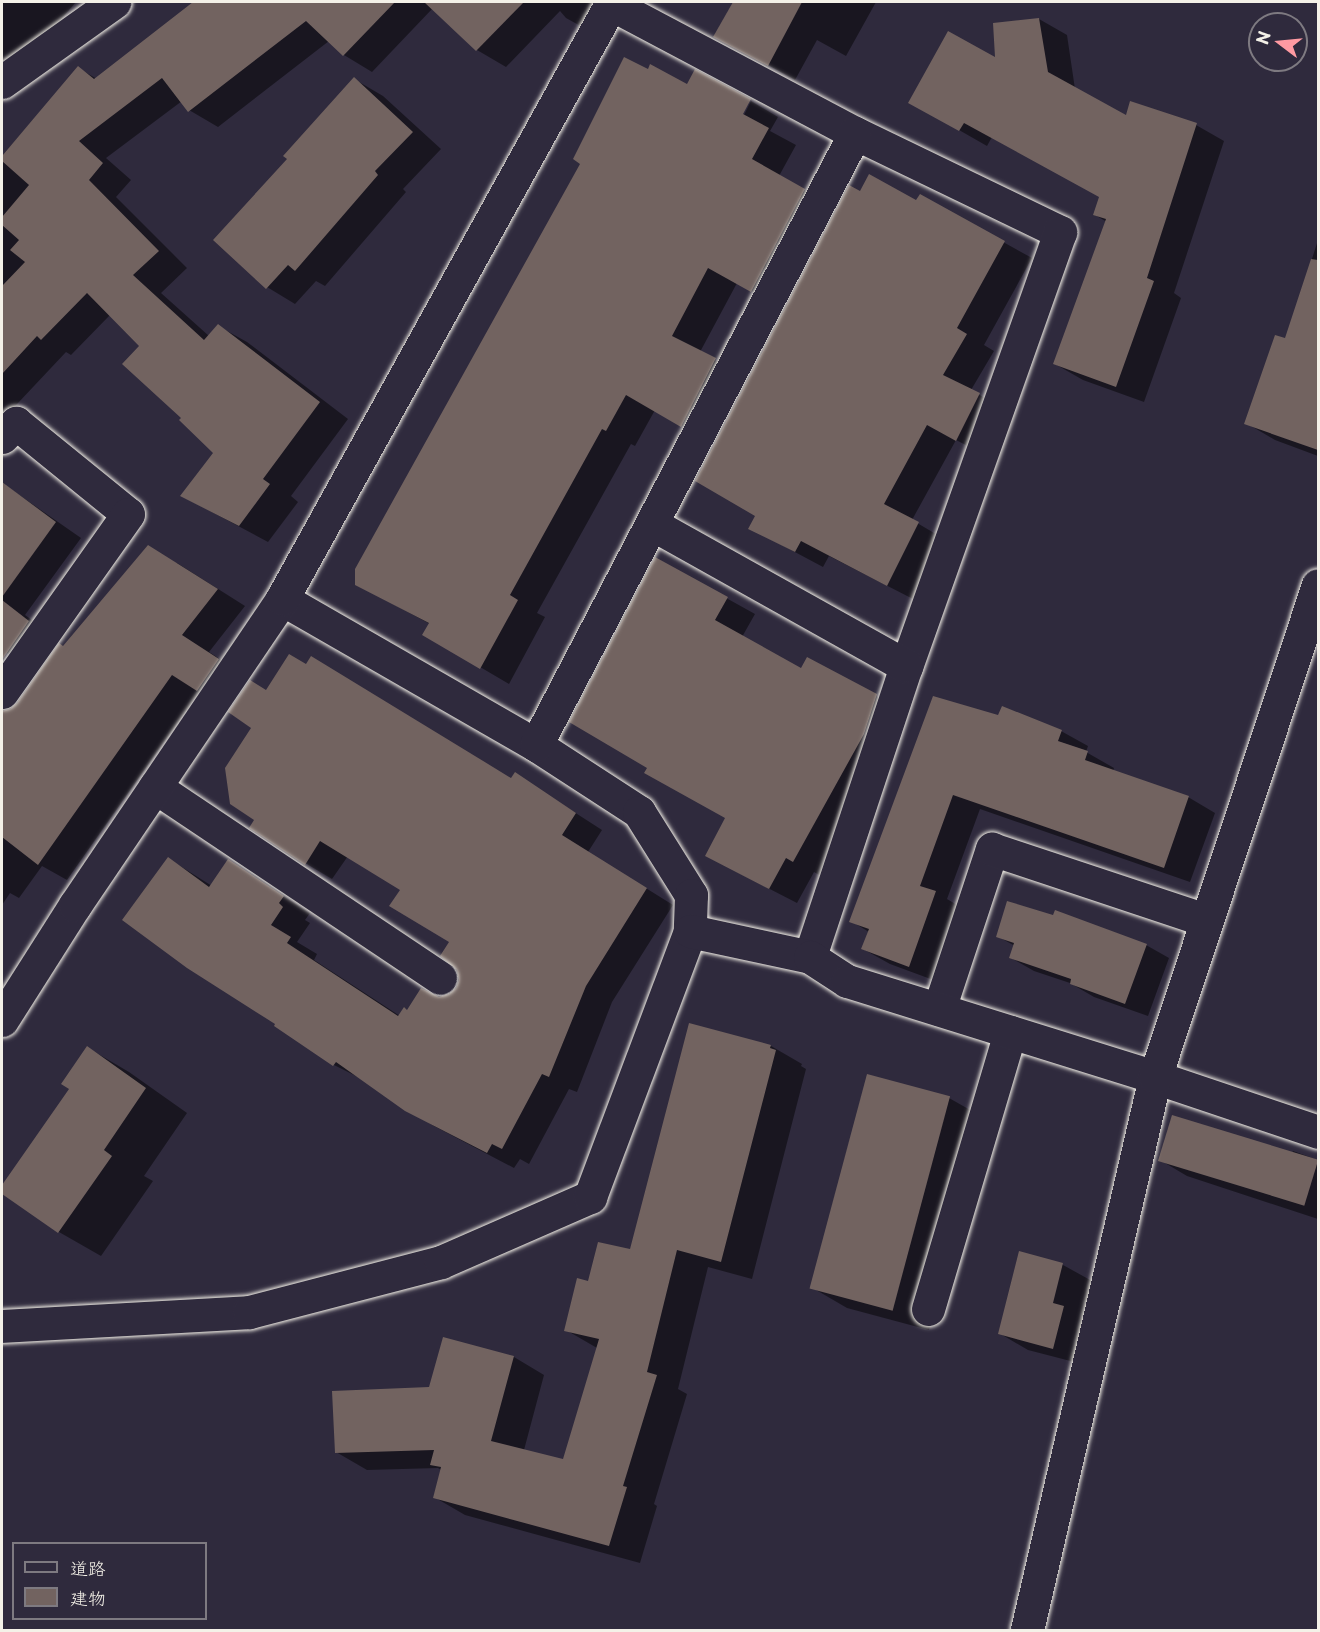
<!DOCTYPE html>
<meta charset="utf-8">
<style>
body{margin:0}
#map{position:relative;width:1320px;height:1632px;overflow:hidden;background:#2f2a3d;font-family:"Playpen Sans","Klee One",sans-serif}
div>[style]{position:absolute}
.shadow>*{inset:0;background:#0007}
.building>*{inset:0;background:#726360;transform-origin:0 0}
.roads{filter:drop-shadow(0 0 2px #f4f1e8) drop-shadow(0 0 2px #f4f1e8)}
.minor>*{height:33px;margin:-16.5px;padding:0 16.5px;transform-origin:16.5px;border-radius:16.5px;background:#2f2a3d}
span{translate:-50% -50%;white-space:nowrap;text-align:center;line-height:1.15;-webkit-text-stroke:4.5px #2f2a3d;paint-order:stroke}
.frame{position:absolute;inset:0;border:3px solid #f4f1e8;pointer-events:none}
.legend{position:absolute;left:12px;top:1542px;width:195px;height:78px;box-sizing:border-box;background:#2f2a3d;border:2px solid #7e7a81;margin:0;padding:8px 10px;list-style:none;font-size:18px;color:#f4f1e8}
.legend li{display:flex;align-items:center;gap:12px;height:30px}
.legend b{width:30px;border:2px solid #7e7a81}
.north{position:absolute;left:1248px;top:12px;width:60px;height:60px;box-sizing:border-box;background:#2f2a3d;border:2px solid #7e7a81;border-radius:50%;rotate:286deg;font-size:16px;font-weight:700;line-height:24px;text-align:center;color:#f4f1e8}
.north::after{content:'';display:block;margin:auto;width:21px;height:27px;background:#ff9aa2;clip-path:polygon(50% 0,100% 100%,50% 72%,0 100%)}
</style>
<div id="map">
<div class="shadow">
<div style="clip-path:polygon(2px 2px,76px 2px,25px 61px,2px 68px)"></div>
<div style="clip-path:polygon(198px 2px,622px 2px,595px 34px,566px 18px,560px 11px,506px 67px,477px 50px,433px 8px,372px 72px,344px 55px,329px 41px,218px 127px,189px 110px,182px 101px,106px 158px,131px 180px,116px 197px,187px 268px,161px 293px,209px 336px,218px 326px,247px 342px,348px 419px,291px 496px,298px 502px,268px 542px,182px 496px,215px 452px,183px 418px,141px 346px,110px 315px,71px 355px,66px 352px,2px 420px,2px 156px,78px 68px,97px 79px)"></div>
<div style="clip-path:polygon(735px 2px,876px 2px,846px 56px,817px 40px,795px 80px,715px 36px)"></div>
<div style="clip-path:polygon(1039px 19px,1067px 35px,1075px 89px,1127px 117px,1196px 125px,1224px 141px,1174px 293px,1181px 298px,1144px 402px,1083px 380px,1055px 364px,1107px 222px,1095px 215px,1101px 197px,992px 137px,987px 146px,938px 118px)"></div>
<div style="clip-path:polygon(354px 79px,383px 96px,441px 149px,403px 189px,406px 192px,325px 286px,316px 281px,295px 304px,267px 287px,289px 159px)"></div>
<div style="clip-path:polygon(751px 101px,778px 117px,770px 131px,796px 145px,779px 176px,832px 206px,780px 307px,737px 283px,700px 352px,744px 376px,709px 441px,655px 410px,635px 446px,631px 444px,537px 613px,545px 617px,509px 684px,424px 634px,430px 624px,356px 584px,738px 120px,741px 121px)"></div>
<div style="clip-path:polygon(860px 193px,917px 202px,920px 196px,1032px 258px,984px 345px,994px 351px,971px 390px,1007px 411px,985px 455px,956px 440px,912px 520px,946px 540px,915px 600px,829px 556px,823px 567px,750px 528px,757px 516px)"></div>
<div style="clip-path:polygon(1318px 240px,1318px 456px,1275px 440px,1246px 423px,1286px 340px)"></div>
<div style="clip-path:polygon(2px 483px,81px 538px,25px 615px,55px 637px,33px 669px,2px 650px)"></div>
<div style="clip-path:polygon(656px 559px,755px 614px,742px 637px,801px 670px,876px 696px,904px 712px,821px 876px,814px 872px,797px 903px,735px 871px,727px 818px,649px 767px)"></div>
<div style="clip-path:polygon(177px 563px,245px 606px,209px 652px,246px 676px,200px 691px,67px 880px,42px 866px,19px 898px,10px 893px,2px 905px,2px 748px,48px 685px,64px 648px)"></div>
<div style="clip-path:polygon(267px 691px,512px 780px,515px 774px,602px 830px,588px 852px,673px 905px,612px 1002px,577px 1092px,569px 1089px,529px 1164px,520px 1159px,514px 1168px,434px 1126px,362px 1079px,334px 1065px,278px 1024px,169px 859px,212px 886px,229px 861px,310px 913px,305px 920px,310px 923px,297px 942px,317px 954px,314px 960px,400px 1016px,448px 996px,456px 990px,460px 980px,451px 942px,402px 889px,348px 856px,332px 879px,305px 863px,256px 819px,254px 727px)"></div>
<div style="clip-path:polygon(999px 717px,1061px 731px,1088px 746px,1086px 752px,1114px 768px,1113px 771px,1188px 797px,1215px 813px,1190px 882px,980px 809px,947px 899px,962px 908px,936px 981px,890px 964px,863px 949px,869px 932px,851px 921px)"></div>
<div style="clip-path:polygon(997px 936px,1146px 945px,1169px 958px,1148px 1016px,1094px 997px,1070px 983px,1034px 971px,1011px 958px,1015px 946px)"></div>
<div style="clip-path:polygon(690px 1025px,771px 1046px,802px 1064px,801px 1066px,806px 1069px,752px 1279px,708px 1267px,678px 1389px,687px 1394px,654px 1504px,657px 1506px,640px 1563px,465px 1515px,434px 1497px,441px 1470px,438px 1468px,367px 1470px,336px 1452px,430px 1388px,514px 1357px,544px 1375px,524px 1450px,564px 1461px,597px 1348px,566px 1330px,590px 1283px,631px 1251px)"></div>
<div style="clip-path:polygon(88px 1048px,129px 1072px,187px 1113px,144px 1176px,153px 1181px,101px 1256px,59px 1232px,2px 1192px,2px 1188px,71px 1089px)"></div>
<div style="clip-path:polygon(949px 1098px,986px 1119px,929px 1330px,847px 1308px,811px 1287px)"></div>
<div style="clip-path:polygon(1293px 1151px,1318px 1160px,1318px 1219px,1187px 1176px,1160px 1160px,1292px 1153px)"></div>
<div style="clip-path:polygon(1020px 1253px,1063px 1265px,1092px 1281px,1082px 1318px,1092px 1324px,1082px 1364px,1028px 1350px,999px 1333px)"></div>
</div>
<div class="building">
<div style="clip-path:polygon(193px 2px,395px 2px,343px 56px,306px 21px,188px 112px,162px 78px,79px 141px,103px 163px,89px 180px,159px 251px,133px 275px,204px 340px,218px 324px,320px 402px,263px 479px,270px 484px,239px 526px,180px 496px,213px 453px,179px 420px,181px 418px,122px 364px,139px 346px,87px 293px,41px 340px,37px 336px,2px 374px,2px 286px,25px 262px,10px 250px,19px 240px,2px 225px,2px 217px,29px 185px,2px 161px,2px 156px,78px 66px,94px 79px)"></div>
<div style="clip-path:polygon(424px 2px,524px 2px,476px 51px)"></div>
<div style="clip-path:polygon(733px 2px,802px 2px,768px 66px,713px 37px)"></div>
<div style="clip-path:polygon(1039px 18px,1048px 72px,1126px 115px,1130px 101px,1197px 123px,1147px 278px,1154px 281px,1116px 387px,1053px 364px,1106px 219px,1093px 215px,1099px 197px,964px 123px,959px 131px,908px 103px,948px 31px,995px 57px,993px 23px)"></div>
<div style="clip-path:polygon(624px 57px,648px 69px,650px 64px,687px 84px,695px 69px,751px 99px,743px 114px,769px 128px,752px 159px,805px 189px,751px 292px,708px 268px,672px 336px,716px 358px,681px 427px,626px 395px,606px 431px,602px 429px,510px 595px,518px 600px,480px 669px,422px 635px,429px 623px,355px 585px,355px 569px,580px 164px,573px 159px)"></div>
<div style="clip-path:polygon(354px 77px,413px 132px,375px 171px,378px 175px,295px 271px,288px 265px,266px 289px,213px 240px,287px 159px,283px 156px)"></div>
<div style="clip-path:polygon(869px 174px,916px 200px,920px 194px,1005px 241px,957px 328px,967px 334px,943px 375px,980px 393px,956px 441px,927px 425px,884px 504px,919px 522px,887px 586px,801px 541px,795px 552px,748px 529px,755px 516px,695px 481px,849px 185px,860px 191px)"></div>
<div style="clip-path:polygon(1311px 259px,1318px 260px,1318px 450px,1244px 424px,1275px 335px,1285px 338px)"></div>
<div style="clip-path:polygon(2px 482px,56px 522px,2px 597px)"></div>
<div style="clip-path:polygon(148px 545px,218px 589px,182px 635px,219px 659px,197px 691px,172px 675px,38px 865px,2px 837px,2px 711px,10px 709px,17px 703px,59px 643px,63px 646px)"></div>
<div style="clip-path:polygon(655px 557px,728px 597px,715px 620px,801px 668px,807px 657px,877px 694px,864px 734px,793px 862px,786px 858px,769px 889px,705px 856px,725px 818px,644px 773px,647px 768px,569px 722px)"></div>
<div style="clip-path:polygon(2px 600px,29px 621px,2px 660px)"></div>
<div style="clip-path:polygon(289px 654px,306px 664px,311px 656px,511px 778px,515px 772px,576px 813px,562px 835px,647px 888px,586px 986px,549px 1077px,542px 1074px,502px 1149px,492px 1144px,487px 1153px,405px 1111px,336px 1062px,333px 1066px,274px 1026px,275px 1024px,187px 968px,122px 920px,168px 857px,209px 887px,228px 859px,284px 896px,279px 903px,283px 907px,271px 925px,291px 937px,287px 943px,398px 1016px,404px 1007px,407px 1010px,421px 988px,439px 997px,449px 994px,456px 988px,459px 980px,457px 970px,440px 956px,449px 942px,389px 906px,400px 890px,320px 841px,305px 865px,249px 828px,254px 820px,230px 804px,225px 768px,251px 728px,228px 712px,250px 680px,266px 690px)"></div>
<div style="clip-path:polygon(933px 696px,998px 715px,1002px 706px,1062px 730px,1058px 741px,1088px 751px,1085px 760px,1189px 796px,1164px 868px,953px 795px,920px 886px,936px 891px,909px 967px,861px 949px,869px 929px,849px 922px)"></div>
<div style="clip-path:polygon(1007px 901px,1053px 915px,1055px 910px,1147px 944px,1125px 1004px,1070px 984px,1071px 979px,1009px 958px,1014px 943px,996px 937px)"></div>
<div style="clip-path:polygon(689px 1023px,771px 1045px,770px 1048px,776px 1050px,721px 1262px,677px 1250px,647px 1372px,657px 1375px,623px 1486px,627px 1487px,609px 1546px,433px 1498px,441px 1467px,430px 1465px,434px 1450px,335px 1453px,332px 1391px,429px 1387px,443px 1337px,514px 1356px,491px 1441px,563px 1459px,599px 1339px,564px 1331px,577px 1278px,588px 1281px,598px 1242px,630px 1249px)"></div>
<div style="clip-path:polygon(87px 1046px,146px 1088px,104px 1150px,112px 1156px,58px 1233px,2px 1194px,2px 1185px,69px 1089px,61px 1084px)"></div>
<div style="left:867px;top:1074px;width:86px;height:222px;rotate:15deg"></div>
<div style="left:1172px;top:1115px;width:153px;height:48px;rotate:17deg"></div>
<div style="clip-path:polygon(1019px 1251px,1063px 1263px,1053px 1303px,1064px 1306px,1053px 1349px,998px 1334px)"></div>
</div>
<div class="roads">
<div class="minor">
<div style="left:611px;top:4px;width:276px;rotate:27.9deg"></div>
<div style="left:855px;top:133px;width:228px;rotate:25.8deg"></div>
<div style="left:1060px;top:232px;width:461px;rotate:109.5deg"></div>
<div style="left:906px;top:666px;width:306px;rotate:108.3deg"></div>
<div style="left:2px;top:82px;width:138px;rotate:-35.5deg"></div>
<div style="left:2px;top:437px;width:20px;rotate:-45deg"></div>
<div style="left:16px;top:423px;width:144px;rotate:39.1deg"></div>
<div style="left:128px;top:514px;width:218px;rotate:125.3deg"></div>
<div style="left:652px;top:524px;width:291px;rotate:29.2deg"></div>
<div style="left:282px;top:599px;width:293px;rotate:29.9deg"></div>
<div style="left:536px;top:745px;width:123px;rotate:33deg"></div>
<div style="left:639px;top:812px;width:98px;rotate:57.9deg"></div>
<div style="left:691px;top:895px;width:36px;rotate:92deg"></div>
<div style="left:536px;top:745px;width:690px;rotate:-62.47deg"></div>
<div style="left:155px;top:787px;width:343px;rotate:33.8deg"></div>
<div style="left:939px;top:1009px;width:169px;rotate:-71.7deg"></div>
<div style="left:992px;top:849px;width:225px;rotate:18.4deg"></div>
<div style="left:2px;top:1020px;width:136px;rotate:-57.6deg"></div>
<div style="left:75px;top:905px;width:369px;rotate:-55.9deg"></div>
<div style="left:282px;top:599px;width:682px;rotate:-61.07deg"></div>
<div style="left:928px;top:1309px;width:289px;rotate:-73.5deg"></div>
<div style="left:2px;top:1326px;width:247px;rotate:-3.2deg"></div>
<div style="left:249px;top:1312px;width:198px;rotate:-14.6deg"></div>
<div style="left:441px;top:1262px;width:163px;rotate:-23.6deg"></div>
<div style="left:590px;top:1197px;width:284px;rotate:-69.4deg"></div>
<div style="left:690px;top:931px;width:123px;rotate:12.2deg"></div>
<div style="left:810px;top:957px;width:44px;rotate:33deg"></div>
<div style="left:847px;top:981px;width:323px;rotate:17.3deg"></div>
<div style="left:1155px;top:1077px;width:172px;rotate:18.6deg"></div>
<div style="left:1027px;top:1630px;width:568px;rotate:-76.97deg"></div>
<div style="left:1155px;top:1077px;width:518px;rotate:-71.67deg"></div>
</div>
</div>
<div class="frame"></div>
<ul class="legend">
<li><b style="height:8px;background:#2f2a3d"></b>道路</li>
<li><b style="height:16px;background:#726360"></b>建物</li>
</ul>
<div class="north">N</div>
</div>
